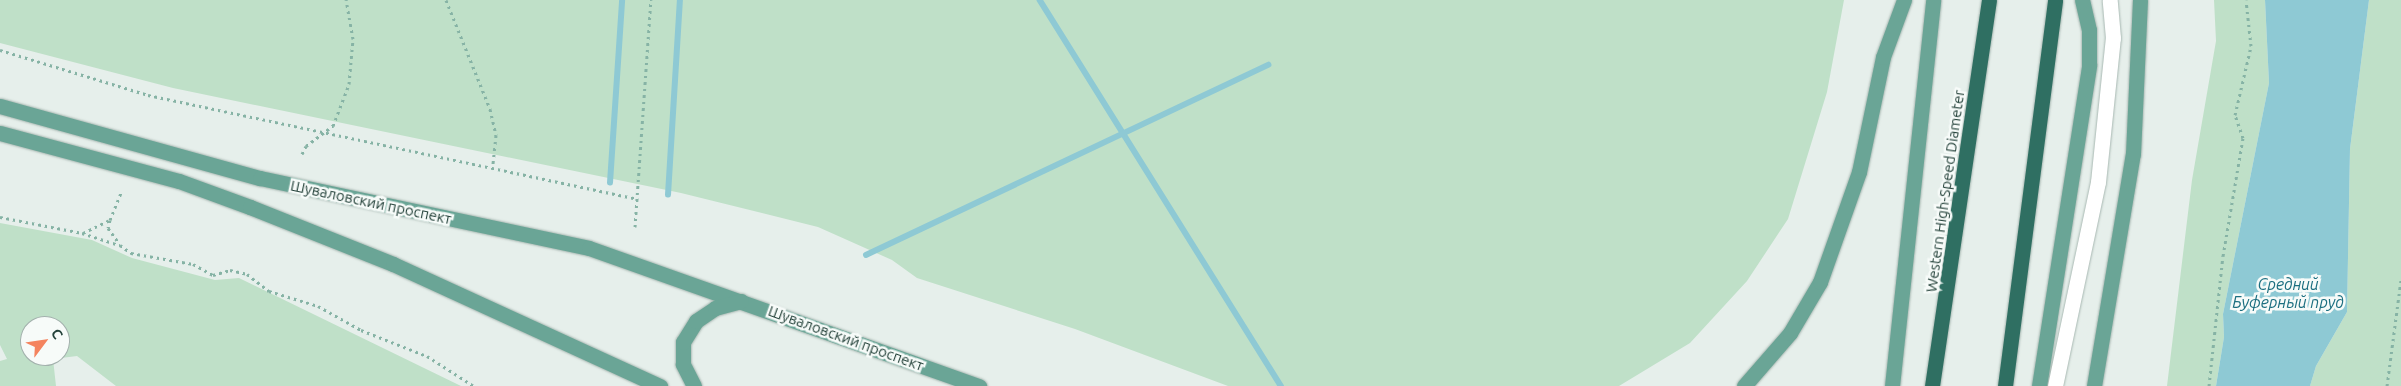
<!DOCTYPE html>
<meta charset="utf-8">
<style>
body{margin:0}
#map{position:relative;width:2401px;height:386px;overflow:hidden;background:#e6efeb;font-family:Ubuntu,sans-serif}
div>[style]{position:absolute}
.green>*{inset:0;background:#bfe0c8}
.water>*{inset:0;background:#8ec9d4}
.stream>*{height:5.5px;margin:-2.75px;padding:0 2.75px;transform-origin:2.75px;border-radius:2.75px;background:#8ec9d4}
.path>*{height:3px;margin-top:-1.5px;transform-origin:0;background:repeating-linear-gradient(90deg,#86b3a5 0 2.5px,transparent 0 6.5px)}
.roads{filter:drop-shadow(0 0 1px #a8b8b2) drop-shadow(0 0 1px #a8b8b2)}
.minor>*{height:15px;margin:-7.5px;padding:0 7.5px;transform-origin:7.5px;border-radius:7.5px;background:#fff}
.major>*{height:15px;margin:-7.5px;padding:0 7.5px;transform-origin:7.5px;border-radius:7.5px;background:#6aa596}
.highway>*{height:15px;margin:-7.5px;padding:0 7.5px;transform-origin:7.5px;border-radius:7.5px;background:#2f6f62}
span{translate:-50% -50%;white-space:nowrap;text-align:center;line-height:1.15;-webkit-text-stroke:5px #f7fbf9;paint-order:stroke}
.street-label{font-size:15px;color:#24423a}
.water-label{font-size:16px;color:#1c6f80;font-style:italic}
.north{position:absolute;left:20px;top:316px;width:50px;height:50px;box-sizing:border-box;background:#f7fbf9;border:1px solid #a3b1ad;border-radius:50%;rotate:59deg;font-size:14px;font-weight:700;line-height:20px;text-align:center;color:#24423a}
.north::after{content:'';display:block;margin:auto;width:18px;height:22px;background:#f4845f;clip-path:polygon(50% 0,100% 100%,50% 72%,0 100%)}
</style>
<div id="map">
<div class="green">
<div style="clip-path:polygon(0 0,1844px 0,1827px 92px,1788px 219px,1747px 281px,1690px 343px,1619px 386px,1228px 386px,1075px 329px,917px 278px,892px 260px,818px 227px,681px 193px,173px 88px,0 43px)"></div>
<div style="clip-path:polygon(2214px 0,2265px 0,2269px 83px,2223px 314px,2224px 337px,2216px 386px,2167px 386px,2192px 180px,2216px 41px)"></div>
<div style="clip-path:polygon(2369px 0,2401px 0,2401px 386px,2310px 386px,2316px 366px,2347px 312px,2350px 149px)"></div>
<div style="clip-path:polygon(evenodd,0 223px,92px 240px,132px 258px,215px 280px,239px 278px,461px 386px,116px 386px,77px 356px,53px 359px,56px 386px,0 386px,0 361px,7px 359px,0 345px,0 223px,30px 326px,60px 326px,60px 356px,30px 356px,30px 326px)"></div>
</div>
<div class="water">
<div style="clip-path:polygon(2265px 0,2369px 0,2350px 149px,2347px 312px,2316px 366px,2310px 386px,2216px 386px,2224px 337px,2223px 314px,2269px 83px)"></div>
</div>
<div class="stream">
<div style="left:1040px;top:0;width:455px;rotate:58deg"></div>
<div style="left:610px;top:183px;width:183px;rotate:-86.2deg"></div>
<div style="left:668px;top:195px;width:195px;rotate:-86.5deg"></div>
<div style="left:866px;top:255px;width:445px;rotate:-25.3deg"></div>
</div>
<div class="path">
<div style="left:446px;top:0;width:118px;rotate:68deg"></div>
<div style="left:490px;top:109px;width:27px;rotate:77deg"></div>
<div style="left:496px;top:135px;width:30px;rotate:96deg"></div>
<div style="left:0;top:50px;width:155px;rotate:16.9deg"></div>
<div style="left:148px;top:95px;width:501px;rotate:11.98deg"></div>
<div style="left:302px;top:154px;width:9px;rotate:-63deg"></div>
<div style="left:306px;top:146px;width:34px;rotate:-37deg"></div>
<div style="left:333px;top:126px;width:45px;rotate:-69.1deg"></div>
<div style="left:349px;top:84px;width:45px;rotate:-84.9deg"></div>
<div style="left:353px;top:39px;width:40px;rotate:-100deg"></div>
<div style="left:0;top:217px;width:84px;rotate:11deg"></div>
<div style="left:82px;top:233px;width:40px;rotate:18deg"></div>
<div style="left:120px;top:245px;width:14px;rotate:36deg"></div>
<div style="left:131px;top:253px;width:63px;rotate:10.1deg"></div>
<div style="left:193px;top:264px;width:23px;rotate:29deg"></div>
<div style="left:213px;top:275px;width:18px;rotate:-16deg"></div>
<div style="left:230px;top:270px;width:17px;rotate:13deg"></div>
<div style="left:247px;top:274px;width:28px;rotate:38deg"></div>
<div style="left:269px;top:291px;width:51px;rotate:17deg"></div>
<div style="left:318px;top:306px;width:49px;rotate:29.2deg"></div>
<div style="left:361px;top:330px;width:71px;rotate:21.5deg"></div>
<div style="left:427px;top:356px;width:56px;rotate:32.6deg"></div>
<div style="left:110px;top:220px;width:8px;rotate:104deg"></div>
<div style="left:108px;top:228px;width:19px;rotate:54deg"></div>
<div style="left:635px;top:227px;width:228px;rotate:-86deg"></div>
<div style="left:83px;top:233px;width:30px;rotate:-26deg"></div>
<div style="left:110px;top:220px;width:31px;rotate:-68deg"></div>
<div style="left:2209px;top:386px;width:131px;rotate:-83.9deg"></div>
<div style="left:2223px;top:256px;width:120px;rotate:-80.4deg"></div>
<div style="left:2243px;top:138px;width:24px;rotate:-109deg"></div>
<div style="left:2235px;top:115px;width:71px;rotate:-76.9deg"></div>
<div style="left:2251px;top:46px;width:46px;rotate:-96.2deg"></div>
<div style="left:2387px;top:386px;width:108px;rotate:-82.5deg"></div>
</div>
<div class="roads">
<div class="minor">
<div style="left:2055px;top:386px;width:208px;rotate:-78.1deg"></div>
<div style="left:2098px;top:182px;width:145px;rotate:-84.1deg"></div>
<div style="left:2113px;top:38px;width:38px;rotate:-95deg"></div>
</div>
<div class="major">
<div style="left:0;top:106px;width:270px;rotate:15.5deg"></div>
<div style="left:260px;top:178px;width:336px;rotate:12deg"></div>
<div style="left:589px;top:248px;width:414px;rotate:19.5deg"></div>
<div style="left:0;top:133px;width:185px;rotate:15deg"></div>
<div style="left:179px;top:181px;width:76px;rotate:20.1deg"></div>
<div style="left:250px;top:207px;width:154px;rotate:21.7deg"></div>
<div style="left:393px;top:264px;width:294px;rotate:24.6deg"></div>
<div style="left:694px;top:386px;width:25px;rotate:-117deg"></div>
<div style="left:683px;top:364px;width:22px;rotate:-90deg"></div>
<div style="left:683px;top:342px;width:25px;rotate:-58deg"></div>
<div style="left:696px;top:321px;width:23px;rotate:-34deg"></div>
<div style="left:715px;top:308px;width:27px;rotate:-15deg"></div>
<div style="left:1744px;top:386px;width:70px;rotate:-49deg"></div>
<div style="left:1790px;top:333px;width:59px;rotate:-59.5deg"></div>
<div style="left:1820px;top:282px;width:117px;rotate:-70.5deg"></div>
<div style="left:1859px;top:172px;width:117px;rotate:-78.2deg"></div>
<div style="left:1883px;top:57px;width:61px;rotate:-69.8deg"></div>
<div style="left:1892px;top:386px;width:388px;rotate:-83.9deg"></div>
<div style="left:2039px;top:386px;width:325px;rotate:-81.1deg"></div>
<div style="left:2089px;top:65px;width:35px;rotate:-90deg"></div>
<div style="left:2089px;top:30px;width:31px;rotate:-103deg"></div>
<div style="left:2094px;top:386px;width:235px;rotate:-80.5deg"></div>
<div style="left:2133px;top:154px;width:154px;rotate:-87.4deg"></div>
</div>
<div class="highway">
<div style="left:1932px;top:386px;width:390px;rotate:-81.6deg"></div>
<div style="left:2005px;top:386px;width:389px;rotate:-82.6deg"></div>
</div>
</div>
<div class="street-label">
<span style="left:1945px;top:191px;rotate:-82deg">Western High-Speed Diameter</span>
<span style="left:371px;top:202px;rotate:12deg">Шуваловский проспект</span>
<span style="left:846px;top:338px;rotate:20deg">Шуваловский проспект</span>
</div>
<div class="water-label">
<span style="left:2288px;top:293px">Средний<br>Буферный пруд</span>
</div>
<div class="north">С</div>
</div>
